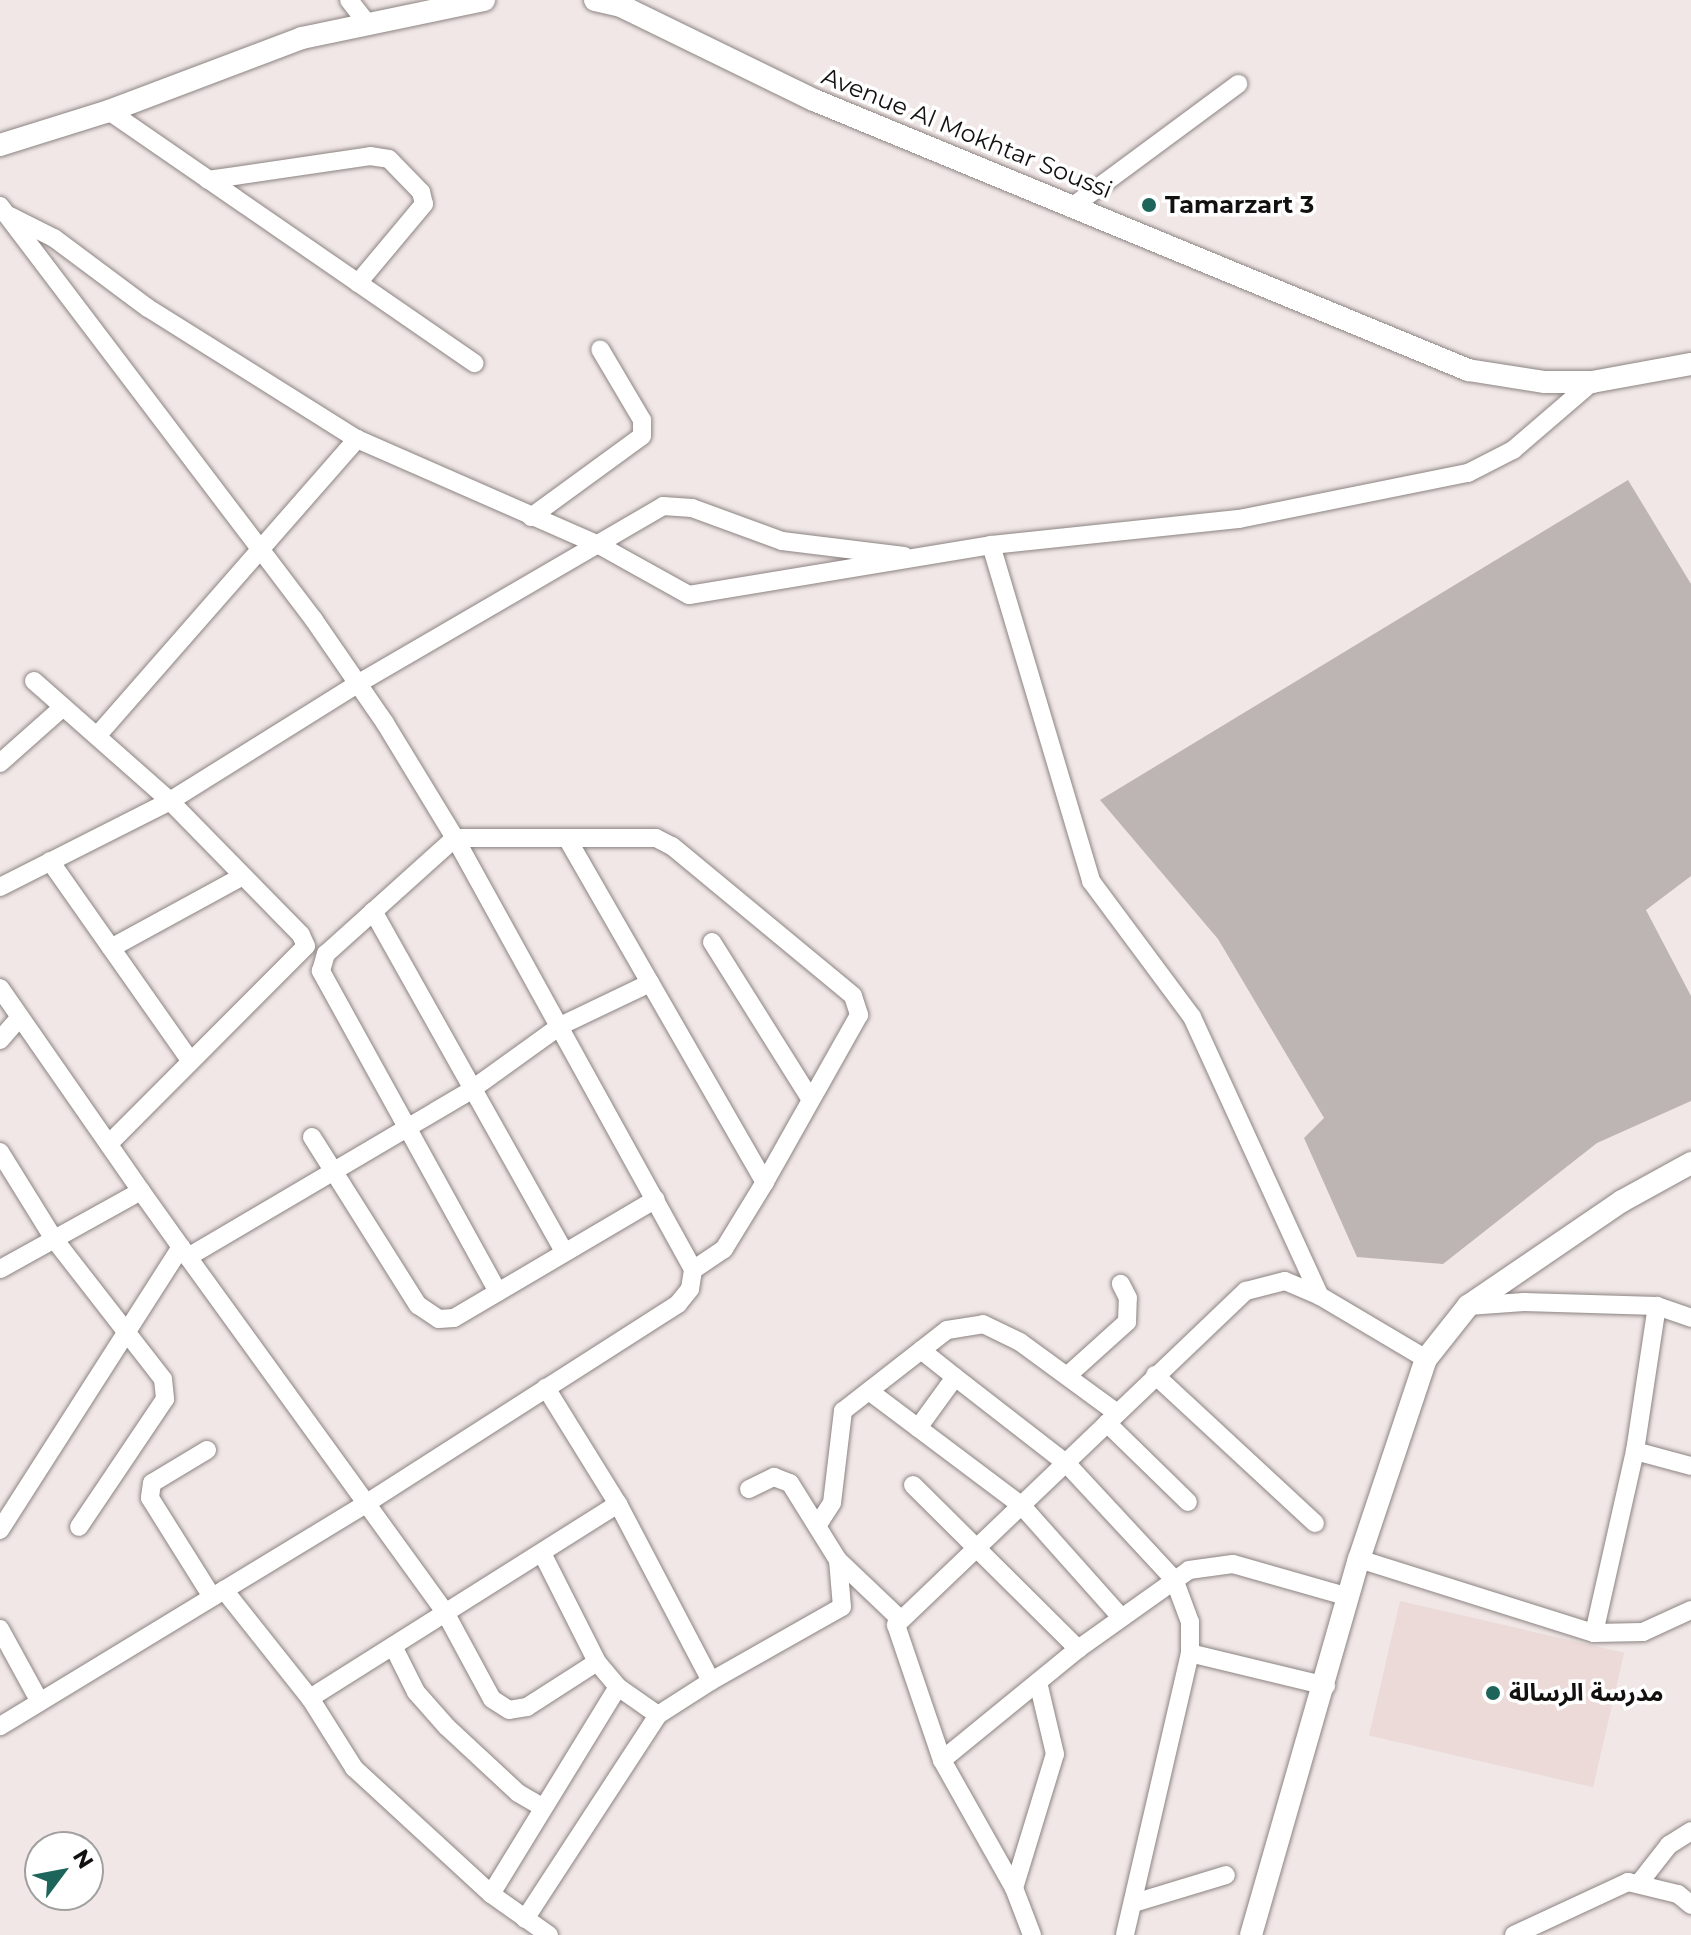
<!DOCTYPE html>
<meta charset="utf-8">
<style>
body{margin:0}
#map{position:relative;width:1691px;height:1935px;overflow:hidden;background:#f0e7e6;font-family:Montserrat,"Noto Sans Arabic",sans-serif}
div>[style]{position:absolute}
.built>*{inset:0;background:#ebdad7;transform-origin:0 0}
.building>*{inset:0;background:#bdb5b4}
.roads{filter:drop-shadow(0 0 2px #8c8482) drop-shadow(0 0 2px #8c8482)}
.minor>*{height:18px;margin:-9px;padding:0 9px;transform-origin:9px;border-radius:9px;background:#fff}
.tertiary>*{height:22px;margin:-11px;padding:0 11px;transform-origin:11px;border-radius:11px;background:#fff}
.dots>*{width:22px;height:22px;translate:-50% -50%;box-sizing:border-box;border:4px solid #fff;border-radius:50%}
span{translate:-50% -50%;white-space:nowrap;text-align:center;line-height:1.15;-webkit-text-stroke:7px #fff;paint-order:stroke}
.street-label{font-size:24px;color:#131010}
.poi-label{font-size:24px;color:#131010;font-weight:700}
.left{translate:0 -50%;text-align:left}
.north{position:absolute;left:24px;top:1831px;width:80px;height:80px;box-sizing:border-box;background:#fff;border:2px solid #a19f9f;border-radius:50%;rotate:58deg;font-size:22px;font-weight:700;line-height:32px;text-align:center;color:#131010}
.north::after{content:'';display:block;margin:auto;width:28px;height:36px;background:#1d655a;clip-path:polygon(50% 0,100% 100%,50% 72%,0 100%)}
</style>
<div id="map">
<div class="built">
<div style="left:1400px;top:1601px;width:230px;height:138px;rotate:13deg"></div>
</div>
<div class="building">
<div style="clip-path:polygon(1628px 480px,1691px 584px,1691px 876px,1646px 910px,1691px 996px,1691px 1101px,1597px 1143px,1443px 1264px,1357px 1257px,1304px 1138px,1324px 1118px,1218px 939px,1100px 800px)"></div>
</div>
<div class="roads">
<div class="minor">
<div style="left:349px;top:0;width:29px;rotate:52deg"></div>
<div style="left:109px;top:111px;width:444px;rotate:34.6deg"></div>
<div style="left:208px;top:180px;width:164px;rotate:-8.4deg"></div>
<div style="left:370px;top:156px;width:19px;rotate:9deg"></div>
<div style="left:389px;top:159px;width:46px;rotate:45.9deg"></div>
<div style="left:421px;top:192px;width:12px;rotate:76deg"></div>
<div style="left:424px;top:204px;width:103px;rotate:129.9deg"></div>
<div style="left:1076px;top:204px;width:202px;rotate:-36.5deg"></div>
<div style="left:0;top:206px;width:520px;rotate:52.82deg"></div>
<div style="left:314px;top:620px;width:125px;rotate:55.4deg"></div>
<div style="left:385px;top:723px;width:135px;rotate:58.7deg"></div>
<div style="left:455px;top:838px;width:493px;rotate:61.1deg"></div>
<div style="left:693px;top:1270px;width:19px;rotate:99deg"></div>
<div style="left:690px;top:1289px;width:19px;rotate:129deg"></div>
<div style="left:678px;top:1304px;width:373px;rotate:147.4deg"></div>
<div style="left:364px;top:1505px;width:426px;rotate:148.7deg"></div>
<div style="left:10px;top:216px;width:49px;rotate:26.6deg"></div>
<div style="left:54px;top:238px;width:117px;rotate:36.7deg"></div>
<div style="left:148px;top:308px;width:247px;rotate:32.1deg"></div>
<div style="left:357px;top:439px;width:264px;rotate:23.7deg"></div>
<div style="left:599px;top:545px;width:103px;rotate:29.1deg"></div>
<div style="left:689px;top:595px;width:306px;rotate:-9.4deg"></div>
<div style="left:991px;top:545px;width:249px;rotate:-6deg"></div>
<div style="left:1239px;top:519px;width:234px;rotate:-11.4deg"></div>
<div style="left:1468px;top:473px;width:51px;rotate:-27.1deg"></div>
<div style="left:1513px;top:450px;width:104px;rotate:-40.7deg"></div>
<div style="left:531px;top:517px;width:137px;rotate:-36.1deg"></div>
<div style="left:642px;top:436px;width:16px;rotate:-90deg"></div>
<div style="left:642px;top:420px;width:82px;rotate:-120.6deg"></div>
<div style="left:991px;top:545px;width:351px;rotate:73.4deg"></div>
<div style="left:1091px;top:881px;width:169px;rotate:53.4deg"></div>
<div style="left:1192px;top:1017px;width:307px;rotate:65.4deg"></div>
<div style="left:1320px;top:1296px;width:123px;rotate:30.7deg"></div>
<div style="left:34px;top:681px;width:181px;rotate:41.4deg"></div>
<div style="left:170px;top:801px;width:187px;rotate:45.6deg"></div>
<div style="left:301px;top:935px;width:12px;rotate:66deg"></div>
<div style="left:306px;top:946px;width:279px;rotate:134.9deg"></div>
<div style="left:97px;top:736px;width:395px;rotate:-48.8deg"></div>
<div style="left:0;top:763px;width:84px;rotate:-41.6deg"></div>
<div style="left:568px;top:840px;width:395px;rotate:60.1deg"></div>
<div style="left:50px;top:861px;width:243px;rotate:54.9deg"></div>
<div style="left:0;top:887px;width:191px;rotate:-26.8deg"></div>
<div style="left:170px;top:801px;width:223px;rotate:-32deg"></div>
<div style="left:359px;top:683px;width:352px;rotate:-30.2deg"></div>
<div style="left:663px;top:506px;width:29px;rotate:4deg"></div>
<div style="left:692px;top:508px;width:96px;rotate:20.1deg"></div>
<div style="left:782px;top:541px;width:123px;rotate:7deg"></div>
<div style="left:373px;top:911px;width:391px;rotate:60.7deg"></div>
<div style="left:712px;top:942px;width:184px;rotate:57.9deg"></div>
<div style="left:111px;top:948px;width:150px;rotate:-28.6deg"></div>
<div style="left:0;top:988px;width:247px;rotate:55.2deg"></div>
<div style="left:141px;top:1191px;width:161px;rotate:151deg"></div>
<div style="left:0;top:1040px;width:30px;rotate:-49deg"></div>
<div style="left:312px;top:1137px;width:199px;rotate:57.8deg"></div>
<div style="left:418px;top:1305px;width:25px;rotate:34deg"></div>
<div style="left:439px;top:1319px;width:15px;rotate:-4deg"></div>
<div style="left:454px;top:1318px;width:234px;rotate:-30.5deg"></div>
<div style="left:0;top:1152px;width:102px;rotate:58.2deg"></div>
<div style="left:54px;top:1239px;width:177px;rotate:52.1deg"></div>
<div style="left:163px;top:1379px;width:20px;rotate:84deg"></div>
<div style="left:165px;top:1399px;width:154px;rotate:123.9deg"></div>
<div style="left:141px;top:1191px;width:81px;rotate:54.5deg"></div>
<div style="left:498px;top:1292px;width:367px;rotate:-118.9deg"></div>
<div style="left:321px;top:971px;width:18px;rotate:-74deg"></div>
<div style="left:326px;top:954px;width:173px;rotate:-42deg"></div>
<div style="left:455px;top:838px;width:201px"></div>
<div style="left:656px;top:838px;width:18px;rotate:27deg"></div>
<div style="left:672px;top:846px;width:235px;rotate:39.6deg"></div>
<div style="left:853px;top:996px;width:20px;rotate:72deg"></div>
<div style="left:859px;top:1015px;width:192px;rotate:119.4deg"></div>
<div style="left:765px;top:1182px;width:79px;rotate:121.5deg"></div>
<div style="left:724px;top:1249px;width:37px;rotate:146deg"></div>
<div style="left:1468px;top:1306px;width:56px;rotate:-4.1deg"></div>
<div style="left:1524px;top:1302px;width:133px;rotate:1.7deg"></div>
<div style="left:1657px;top:1306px;width:36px;rotate:19deg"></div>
<div style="left:921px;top:1350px;width:43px;rotate:38.5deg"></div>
<div style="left:1155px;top:1375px;width:218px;rotate:42.8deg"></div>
<div style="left:1067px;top:1376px;width:81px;rotate:-42deg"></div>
<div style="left:1127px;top:1322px;width:24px;rotate:-88deg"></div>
<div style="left:1128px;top:1298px;width:16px;rotate:-117deg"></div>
<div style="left:869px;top:1391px;width:191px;rotate:36.9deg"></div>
<div style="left:1022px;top:1506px;width:149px;rotate:48.3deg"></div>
<div style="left:1107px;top:1423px;width:113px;rotate:44.3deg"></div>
<div style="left:918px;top:1428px;width:63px;rotate:-54deg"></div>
<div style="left:955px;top:1377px;width:142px;rotate:37.8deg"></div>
<div style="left:1067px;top:1464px;width:157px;rotate:47.1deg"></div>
<div style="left:1174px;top:1579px;width:46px;rotate:69.6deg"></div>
<div style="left:1190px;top:1622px;width:31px;rotate:90deg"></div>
<div style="left:1190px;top:1653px;width:289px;rotate:103deg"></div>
<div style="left:207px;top:1450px;width:64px;rotate:149deg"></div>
<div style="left:152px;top:1483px;width:15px;rotate:98deg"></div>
<div style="left:150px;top:1498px;width:117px;rotate:57.9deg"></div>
<div style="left:1635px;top:1451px;width:58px;rotate:15deg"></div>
<div style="left:913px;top:1485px;width:233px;rotate:44.8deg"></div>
<div style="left:749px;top:1489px;width:28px;rotate:-26deg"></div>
<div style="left:774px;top:1477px;width:17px;rotate:21deg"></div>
<div style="left:790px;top:1483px;width:91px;rotate:58.1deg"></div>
<div style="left:838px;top:1560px;width:86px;rotate:43.6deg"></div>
<div style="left:817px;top:1526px;width:27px;rotate:-57deg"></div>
<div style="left:832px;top:1503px;width:93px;rotate:-83.2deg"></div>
<div style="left:843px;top:1411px;width:132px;rotate:-37.9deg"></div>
<div style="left:947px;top:1330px;width:36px;rotate:-9deg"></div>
<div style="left:983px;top:1324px;width:41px;rotate:25.9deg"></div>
<div style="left:1020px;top:1342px;width:120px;rotate:36.2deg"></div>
<div style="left:0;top:1530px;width:336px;rotate:-57.4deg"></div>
<div style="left:542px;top:1553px;width:122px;rotate:63.2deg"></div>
<div style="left:597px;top:1662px;width:33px;rotate:50deg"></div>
<div style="left:618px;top:1687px;width:49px;rotate:35deg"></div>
<div style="left:1359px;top:1559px;width:246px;rotate:17.5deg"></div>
<div style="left:1594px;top:1633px;width:49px;rotate:-1.2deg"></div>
<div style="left:1643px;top:1632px;width:53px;rotate:-24.6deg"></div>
<div style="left:224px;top:1590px;width:138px;rotate:51.5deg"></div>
<div style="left:310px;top:1698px;width:83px;rotate:57.8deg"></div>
<div style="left:354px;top:1768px;width:186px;rotate:42.6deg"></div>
<div style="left:491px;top:1894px;width:71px;rotate:35.3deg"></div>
<div style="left:0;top:1629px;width:83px;rotate:61.3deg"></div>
<div style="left:1594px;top:1633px;width:187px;rotate:-77.3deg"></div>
<div style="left:1635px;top:1451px;width:147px;rotate:-81.4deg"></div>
<div style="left:393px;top:1646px;width:51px;rotate:63.4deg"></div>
<div style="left:416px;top:1692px;width:47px;rotate:48.5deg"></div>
<div style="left:447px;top:1727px;width:97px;rotate:42.9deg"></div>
<div style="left:518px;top:1793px;width:28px;rotate:30deg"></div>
<div style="left:1190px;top:1653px;width:140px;rotate:13.6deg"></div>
<div style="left:597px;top:1662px;width:83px;rotate:147.3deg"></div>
<div style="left:527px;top:1707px;width:18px;rotate:171deg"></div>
<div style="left:509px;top:1710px;width:20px;rotate:-147deg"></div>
<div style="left:492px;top:1699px;width:99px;rotate:-118.4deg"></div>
<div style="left:445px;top:1612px;width:438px;rotate:-125.9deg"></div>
<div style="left:188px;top:1257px;width:329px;rotate:-30.5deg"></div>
<div style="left:471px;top:1090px;width:110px;rotate:-35.7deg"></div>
<div style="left:560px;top:1026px;width:100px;rotate:-25.5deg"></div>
<div style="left:711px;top:1681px;width:150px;rotate:-29.5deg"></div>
<div style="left:842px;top:1607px;width:47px;rotate:-94.9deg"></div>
<div style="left:310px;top:1698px;width:364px;rotate:-32.2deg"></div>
<div style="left:942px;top:1760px;width:176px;rotate:-39.2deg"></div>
<div style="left:1078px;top:1649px;width:136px;rotate:-35.4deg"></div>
<div style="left:1189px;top:1570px;width:44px;rotate:-7.8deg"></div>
<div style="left:1233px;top:1564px;width:121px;rotate:15.9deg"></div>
<div style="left:1640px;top:1882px;width:47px;rotate:-51.9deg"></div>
<div style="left:1669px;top:1845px;width:26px;rotate:-32deg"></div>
<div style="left:1014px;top:1888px;width:140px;rotate:-73deg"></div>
<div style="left:1055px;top:1754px;width:74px;rotate:-103.3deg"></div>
<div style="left:491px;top:1894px;width:243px;rotate:-58.5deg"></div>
<div style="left:1134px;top:1903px;width:96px;rotate:-16.9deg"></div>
<div style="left:525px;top:1919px;width:244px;rotate:-56.9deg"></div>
<div style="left:658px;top:1715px;width:63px;rotate:-32.7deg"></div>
<div style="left:711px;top:1681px;width:200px;rotate:-117.7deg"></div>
<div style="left:618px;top:1504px;width:137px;rotate:-121.8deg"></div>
<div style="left:1032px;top:1935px;width:50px;rotate:-111deg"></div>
<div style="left:1014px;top:1888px;width:147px;rotate:-119.4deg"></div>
<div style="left:942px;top:1760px;width:143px;rotate:-108.8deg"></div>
<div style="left:896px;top:1625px;width:484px;rotate:-43.7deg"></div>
<div style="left:1246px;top:1291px;width:40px;rotate:-14.4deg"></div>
<div style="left:1285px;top:1281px;width:38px;rotate:23deg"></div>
<div style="left:1514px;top:1935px;width:126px;rotate:-24.9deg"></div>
<div style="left:1628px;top:1882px;width:51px;rotate:13.5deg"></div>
<div style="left:1678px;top:1894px;width:17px;rotate:40deg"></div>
</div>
<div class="tertiary">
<div style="left:595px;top:0;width:27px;rotate:13deg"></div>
<div style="left:621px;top:6px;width:215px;rotate:26deg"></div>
<div style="left:814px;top:100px;width:708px;rotate:22.43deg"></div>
<div style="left:1468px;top:370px;width:78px;rotate:8.9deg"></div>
<div style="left:1545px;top:382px;width:47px"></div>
<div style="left:1592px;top:382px;width:101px;rotate:-10.3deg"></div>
<div style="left:0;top:145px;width:114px;rotate:-17.3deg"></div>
<div style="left:109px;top:111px;width:206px;rotate:-20.7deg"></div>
<div style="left:302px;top:38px;width:186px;rotate:-11.8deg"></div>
<div style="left:1251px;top:1935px;width:391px;rotate:-74deg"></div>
<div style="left:1359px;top:1559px;width:211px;rotate:-71.5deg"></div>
<div style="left:1426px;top:1359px;width:68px;rotate:-51.6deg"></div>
<div style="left:1468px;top:1306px;width:186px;rotate:-34.3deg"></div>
<div style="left:1622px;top:1201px;width:79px;rotate:-28.8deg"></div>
</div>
</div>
<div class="dots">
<div style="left:1149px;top:205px;background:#1d655a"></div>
<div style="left:1493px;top:1693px;background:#1d655a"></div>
</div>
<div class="street-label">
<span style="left:967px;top:133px;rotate:22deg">Avenue Al Mokhtar Soussi</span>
</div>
<div class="poi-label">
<span class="left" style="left:1165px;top:205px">Tamarzart 3</span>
<span class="left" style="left:1509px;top:1693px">مدرسة الرسالة</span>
</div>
<div class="north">N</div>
</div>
